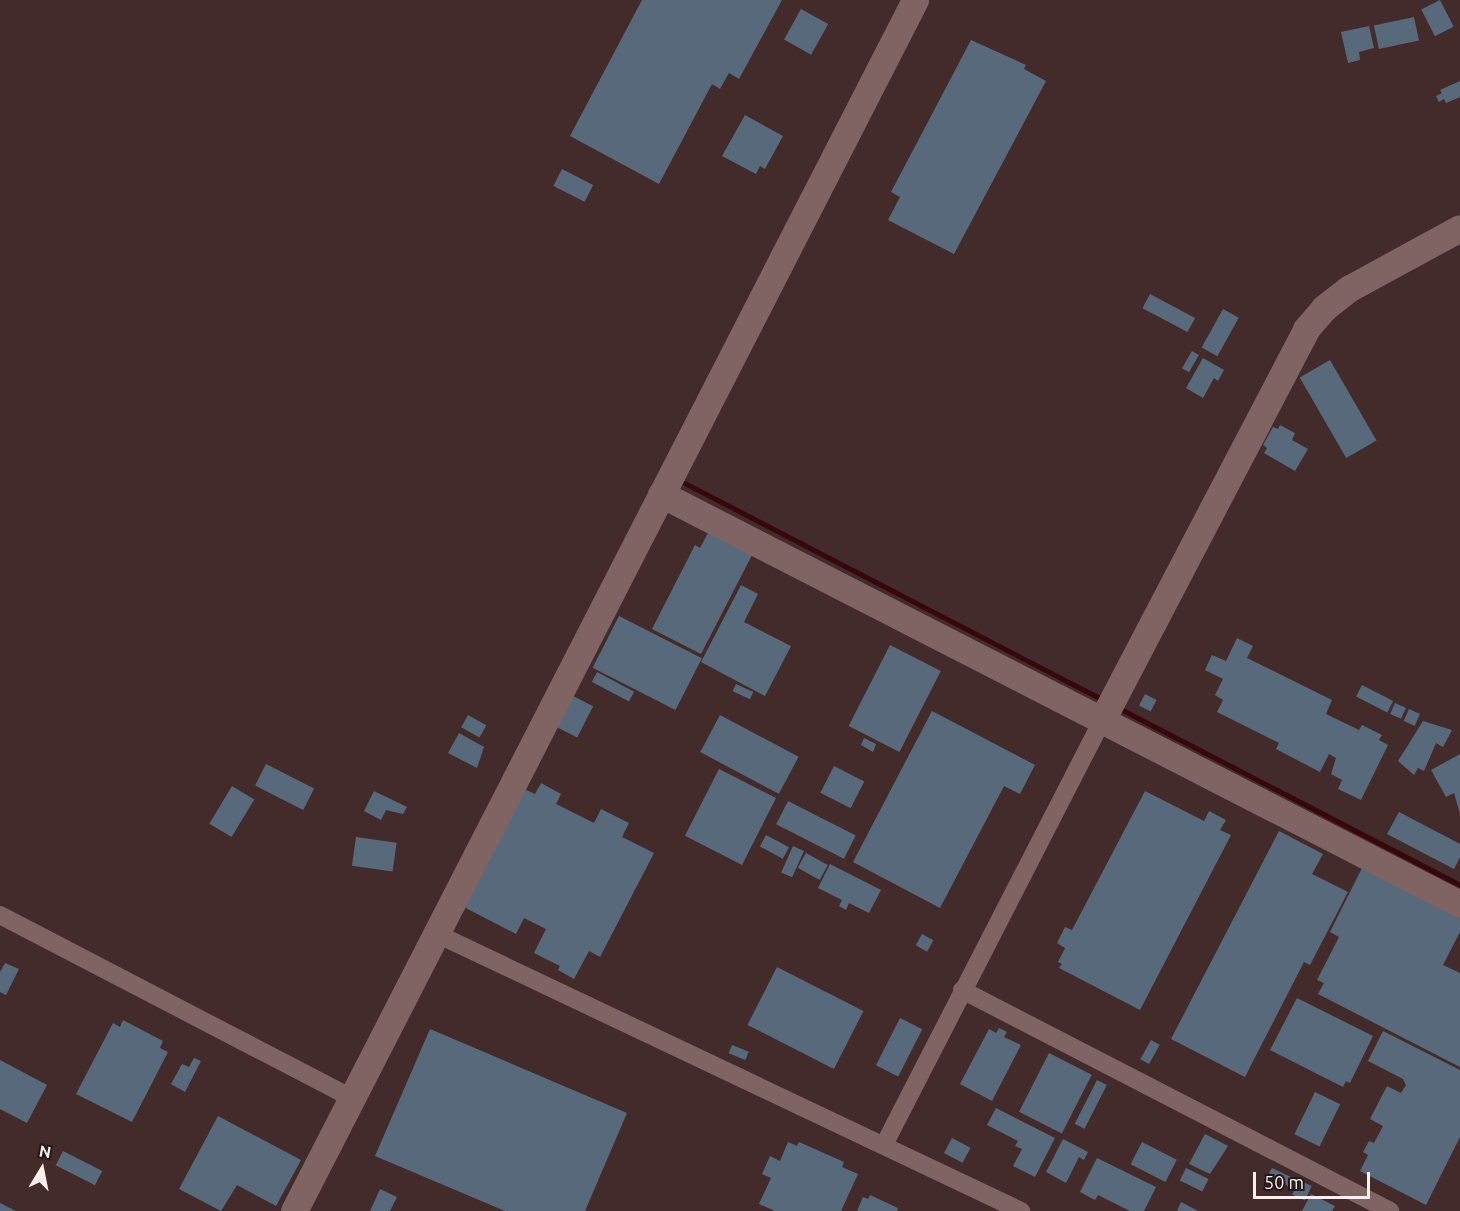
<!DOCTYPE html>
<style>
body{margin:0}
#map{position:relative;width:1460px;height:1211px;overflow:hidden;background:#432b2b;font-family:Ubuntu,sans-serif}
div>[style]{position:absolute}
.stream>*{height:4.5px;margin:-2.25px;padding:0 2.25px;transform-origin:2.25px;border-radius:2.25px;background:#36070b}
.building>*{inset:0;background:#59697c;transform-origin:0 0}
.street>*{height:18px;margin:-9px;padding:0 9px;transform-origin:9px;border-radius:9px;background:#806463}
.secondary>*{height:27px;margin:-13.5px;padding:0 13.5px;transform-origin:13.5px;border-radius:13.5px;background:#806463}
span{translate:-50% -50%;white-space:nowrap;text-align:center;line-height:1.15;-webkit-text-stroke:5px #221717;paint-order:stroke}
.north{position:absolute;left:12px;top:1139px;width:60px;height:60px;-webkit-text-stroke:4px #221717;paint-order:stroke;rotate:10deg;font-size:16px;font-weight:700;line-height:24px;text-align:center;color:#feeeed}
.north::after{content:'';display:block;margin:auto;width:21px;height:27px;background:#feeeed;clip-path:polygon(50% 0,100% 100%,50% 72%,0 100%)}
.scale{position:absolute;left:1253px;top:1172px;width:117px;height:27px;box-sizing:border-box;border:3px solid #feeeed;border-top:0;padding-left:8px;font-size:18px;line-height:21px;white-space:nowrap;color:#feeeed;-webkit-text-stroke:4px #221717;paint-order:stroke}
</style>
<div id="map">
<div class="stream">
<div style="left:685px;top:483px;width:471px;rotate:27.4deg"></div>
<div style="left:1119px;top:708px;width:384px;rotate:27.4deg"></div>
</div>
<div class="building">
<div style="clip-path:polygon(642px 0,782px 0,739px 79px,729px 73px,720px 89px,712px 84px,659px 184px,570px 136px)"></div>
<div style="left:1440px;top:0;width:30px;height:21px;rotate:63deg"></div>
<div style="left:801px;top:9px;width:31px;height:35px;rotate:29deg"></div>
<div style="left:1414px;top:17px;width:24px;height:41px;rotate:78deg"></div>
<div style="clip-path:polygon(1369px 26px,1374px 48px,1359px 52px,1360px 60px,1348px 63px,1341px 32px)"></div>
<div style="clip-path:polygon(971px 40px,1026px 65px,1024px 69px,1046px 81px,954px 254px,888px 220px,900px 197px,891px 192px)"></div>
<div style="clip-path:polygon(1460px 81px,1460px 97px,1446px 103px,1444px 99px,1439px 102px,1436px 96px,1442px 93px,1440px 90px)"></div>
<div style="clip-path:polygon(745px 115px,783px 136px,765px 169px,760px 166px,756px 174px,722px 156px)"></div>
<div style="left:562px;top:169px;width:35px;height:19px;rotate:27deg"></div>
<div style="left:1150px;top:294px;width:51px;height:16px;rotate:28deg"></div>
<div style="left:1223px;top:309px;width:18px;height:44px;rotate:29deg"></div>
<div style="left:1192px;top:351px;width:8px;height:20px;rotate:30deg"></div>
<div style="clip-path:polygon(1203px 358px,1224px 370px,1218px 381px,1214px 378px,1203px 398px,1186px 388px)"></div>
<div style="left:1330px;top:360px;width:93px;height:35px;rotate:60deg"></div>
<div style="clip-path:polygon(1280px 425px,1295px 433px,1292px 440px,1308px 449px,1295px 471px,1264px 453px,1267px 448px,1263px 445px,1273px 427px,1278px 429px)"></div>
<div style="clip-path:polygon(708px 533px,752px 555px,701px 654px,652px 629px,695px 545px,700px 548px)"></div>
<div style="clip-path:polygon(741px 585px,758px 594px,744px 622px,791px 646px,765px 696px,701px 662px)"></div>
<div style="left:619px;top:616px;width:93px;height:58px;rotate:27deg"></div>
<div style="clip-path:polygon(1237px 638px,1253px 646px,1247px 658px,1332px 700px,1326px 714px,1359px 730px,1362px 725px,1382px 735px,1379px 740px,1388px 745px,1361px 800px,1338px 789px,1342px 780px,1331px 774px,1336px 758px,1329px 754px,1320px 772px,1276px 749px,1279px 743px,1217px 712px,1223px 700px,1215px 695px,1223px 679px,1205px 670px,1212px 655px,1226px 661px)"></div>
<div style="left:890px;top:645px;width:57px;height:91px;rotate:27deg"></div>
<div style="left:597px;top:672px;width:42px;height:11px;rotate:28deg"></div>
<div style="left:736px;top:684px;width:19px;height:8px;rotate:25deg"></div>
<div style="left:1362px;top:685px;width:35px;height:13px;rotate:27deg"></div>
<div style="left:569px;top:694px;width:27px;height:35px;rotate:27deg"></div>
<div style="left:1145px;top:694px;width:13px;height:13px;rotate:27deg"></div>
<div style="left:1395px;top:703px;width:12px;height:12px;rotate:24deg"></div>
<div style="left:1409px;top:709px;width:12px;height:13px;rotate:24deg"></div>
<div style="clip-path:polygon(932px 711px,1035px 765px,1020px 794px,1004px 786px,940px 908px,853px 862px)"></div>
<div style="left:468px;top:715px;width:21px;height:14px;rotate:29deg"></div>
<div style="left:720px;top:715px;width:89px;height:42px;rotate:28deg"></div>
<div style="clip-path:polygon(1423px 721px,1452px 730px,1443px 747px,1436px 743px,1424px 771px,1418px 768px,1414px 775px,1398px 761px)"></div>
<div style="clip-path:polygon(459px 733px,484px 747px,477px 768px,448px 753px)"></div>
<div style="clip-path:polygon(864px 738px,876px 744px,873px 752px,861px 745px)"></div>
<div style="clip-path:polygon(1460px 754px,1460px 814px,1454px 793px,1446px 797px,1431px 770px)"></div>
<div style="left:266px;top:764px;width:54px;height:24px;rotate:27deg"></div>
<div style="left:834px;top:766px;width:34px;height:30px;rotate:27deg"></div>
<div style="left:719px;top:769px;width:64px;height:75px;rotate:27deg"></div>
<div style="clip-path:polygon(541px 783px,561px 794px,556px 804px,594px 823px,601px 809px,629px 823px,622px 837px,654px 853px,600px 957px,589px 951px,574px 979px,558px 970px,560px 966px,534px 953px,546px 929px,524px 918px,516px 934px,462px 906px,522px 788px,535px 794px)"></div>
<div style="left:232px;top:786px;width:26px;height:44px;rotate:31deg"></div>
<div style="clip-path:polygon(374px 791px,407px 807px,403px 814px,386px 810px,381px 820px,364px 811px)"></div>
<div style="clip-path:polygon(1145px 791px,1204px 821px,1209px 811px,1226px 820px,1220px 830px,1231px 835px,1140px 1010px,1059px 968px,1062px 964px,1058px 962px,1065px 948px,1057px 943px,1065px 927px,1072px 930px)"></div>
<div style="left:788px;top:801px;width:76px;height:26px;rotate:27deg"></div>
<div style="clip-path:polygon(1399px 812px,1460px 844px,1460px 857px,1454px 869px,1387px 834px)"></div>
<div style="clip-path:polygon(1279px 831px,1323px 854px,1312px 874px,1348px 892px,1310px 965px,1304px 962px,1245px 1077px,1171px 1039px)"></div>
<div style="left:766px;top:835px;width:26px;height:13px;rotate:28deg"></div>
<div style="left:356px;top:837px;width:41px;height:29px;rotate:8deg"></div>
<div style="left:793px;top:846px;width:12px;height:29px;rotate:24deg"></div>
<div style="left:806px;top:853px;width:25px;height:17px;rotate:29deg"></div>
<div style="clip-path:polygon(830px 864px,881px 890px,869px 913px,849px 903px,846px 910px,839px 906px,842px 900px,818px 888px)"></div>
<div style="clip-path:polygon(1362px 868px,1460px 918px,1460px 932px,1443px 965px,1460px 973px,1460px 1067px,1318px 994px,1324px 983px,1317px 980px,1339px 937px,1330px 932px)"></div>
<div style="left:922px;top:934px;width:13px;height:13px;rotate:29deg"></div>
<div style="clip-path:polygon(5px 963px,19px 969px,6px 995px,0 992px,0 972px)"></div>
<div style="left:777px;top:967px;width:97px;height:65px;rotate:27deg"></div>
<div style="clip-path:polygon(1297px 998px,1373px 1036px,1350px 1083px,1346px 1081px,1343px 1087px,1270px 1050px)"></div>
<div style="left:900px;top:1018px;width:25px;height:53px;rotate:27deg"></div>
<div style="clip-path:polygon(123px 1020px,163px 1041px,160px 1048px,168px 1052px,132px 1122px,76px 1094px,113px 1023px,120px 1027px)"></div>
<div style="clip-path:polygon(999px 1028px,1007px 1032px,1004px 1037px,1021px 1045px,992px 1101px,960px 1084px,989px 1029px,996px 1033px)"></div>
<div style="clip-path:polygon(430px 1029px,627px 1113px,585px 1211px,505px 1211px,375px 1156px)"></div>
<div style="clip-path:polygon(1383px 1031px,1460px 1070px,1460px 1137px,1426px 1205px,1360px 1171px,1368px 1155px,1363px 1152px,1369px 1141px,1374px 1143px,1383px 1126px,1370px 1119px,1387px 1086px,1401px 1093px,1406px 1085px,1403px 1079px,1368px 1061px)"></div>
<div style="left:1151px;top:1040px;width:10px;height:22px;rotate:29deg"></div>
<div style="left:732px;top:1045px;width:18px;height:9px;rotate:22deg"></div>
<div style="left:1049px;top:1053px;width:48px;height:66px;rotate:27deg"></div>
<div style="clip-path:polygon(194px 1058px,201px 1061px,185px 1092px,171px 1084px,182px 1064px,189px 1067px)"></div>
<div style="clip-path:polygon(0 1060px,47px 1085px,27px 1123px,0 1109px)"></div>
<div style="left:1097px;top:1080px;width:11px;height:49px;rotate:27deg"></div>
<div style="left:1315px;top:1092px;width:28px;height:47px;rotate:26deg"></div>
<div style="clip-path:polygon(996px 1108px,1055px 1138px,1035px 1177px,1013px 1166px,1022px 1149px,1015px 1146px,1018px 1141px,987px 1125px)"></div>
<div style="clip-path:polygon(218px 1116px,301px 1160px,276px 1206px,237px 1185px,221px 1211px,179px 1189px)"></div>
<div style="clip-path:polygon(1205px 1134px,1228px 1146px,1210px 1174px,1189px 1164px)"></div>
<div style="left:952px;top:1138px;width:21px;height:17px;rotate:28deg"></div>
<div style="clip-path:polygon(1063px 1139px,1088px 1152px,1084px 1160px,1079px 1157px,1066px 1183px,1046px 1172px)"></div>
<div style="clip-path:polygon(788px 1142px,797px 1146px,799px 1142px,844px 1162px,842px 1167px,858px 1174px,841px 1211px,775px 1211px,759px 1204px,771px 1178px,762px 1174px,770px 1156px,780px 1161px)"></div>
<div style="left:1142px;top:1142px;width:39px;height:25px;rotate:27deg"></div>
<div style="left:63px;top:1151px;width:44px;height:16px;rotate:27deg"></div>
<div style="clip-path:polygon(1097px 1158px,1156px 1187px,1144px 1211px,1130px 1211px,1098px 1195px,1095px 1200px,1080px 1192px)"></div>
<div style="left:1186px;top:1168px;width:25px;height:14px;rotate:26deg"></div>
<div style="clip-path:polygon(1272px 1168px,1297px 1180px,1292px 1189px,1269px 1173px)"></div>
<div style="left:1299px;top:1180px;width:14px;height:16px;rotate:25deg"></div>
<div style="clip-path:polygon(380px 1189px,397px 1197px,390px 1211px,370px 1211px)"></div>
<div style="clip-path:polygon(1311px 1194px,1335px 1206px,1332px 1211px,1302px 1211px)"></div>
<div style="clip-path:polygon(870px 1195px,898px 1208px,897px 1211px,857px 1211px,863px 1197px,868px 1199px)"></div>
<div style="clip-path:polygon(1181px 1202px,1198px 1211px,1177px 1211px)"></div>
<div style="clip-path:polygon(0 1203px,16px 1211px,0 1211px)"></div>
</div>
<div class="street">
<div style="left:0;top:915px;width:396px;rotate:27.5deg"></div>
<div style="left:435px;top:933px;width:649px;rotate:25.38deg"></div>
<div style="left:962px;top:990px;width:482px;rotate:27.3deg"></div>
<div style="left:884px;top:1145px;width:478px;rotate:-62.8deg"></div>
</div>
<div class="secondary">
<div style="left:661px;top:494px;width:898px;rotate:27.16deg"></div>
<div style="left:1102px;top:720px;width:441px;rotate:-62.4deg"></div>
<div style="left:1306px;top:329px;width:28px;rotate:-49deg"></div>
<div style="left:1324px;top:308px;width:33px;rotate:-38deg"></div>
<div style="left:1350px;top:288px;width:125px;rotate:-28.6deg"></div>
<div style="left:294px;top:1211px;width:1361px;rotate:-62.85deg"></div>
</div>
<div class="north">N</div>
<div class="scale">50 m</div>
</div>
